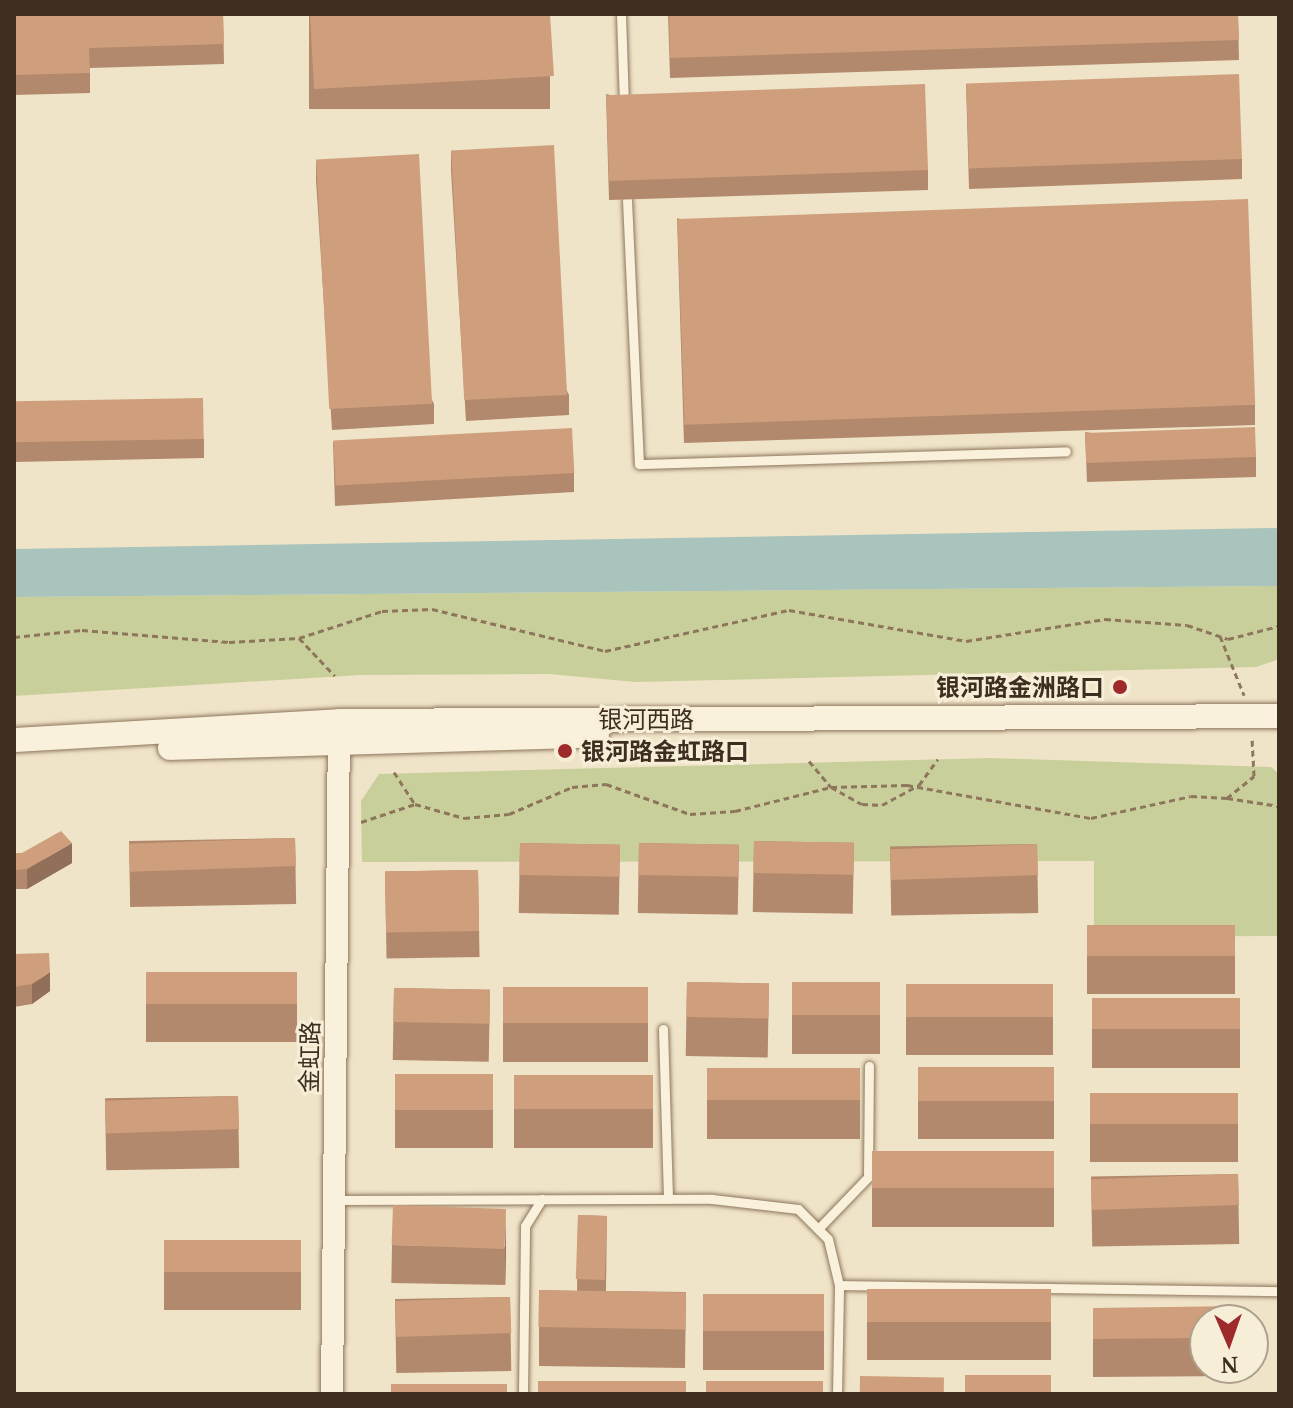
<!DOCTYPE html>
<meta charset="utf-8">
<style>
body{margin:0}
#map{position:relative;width:1293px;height:1408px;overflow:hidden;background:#f0e4c8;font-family:"Noto Serif","Noto Sans SC",serif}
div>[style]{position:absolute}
.green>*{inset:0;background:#c9cf9b}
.water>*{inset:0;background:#a9c4bc}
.path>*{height:3px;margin-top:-1.5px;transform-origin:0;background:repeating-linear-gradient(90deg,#8d765c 0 6px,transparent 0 10px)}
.roads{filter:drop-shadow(0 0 2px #8d765c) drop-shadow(0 0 2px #8d765c)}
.service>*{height:9px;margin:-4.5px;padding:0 4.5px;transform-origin:4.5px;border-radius:4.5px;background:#faf1dc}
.tertiary>*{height:22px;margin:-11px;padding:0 11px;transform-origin:11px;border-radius:11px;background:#faf1dc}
.secondary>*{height:24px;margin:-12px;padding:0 12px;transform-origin:12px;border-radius:12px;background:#faf1dc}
.wall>*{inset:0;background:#b2896c;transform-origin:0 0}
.shaded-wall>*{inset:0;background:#916f58}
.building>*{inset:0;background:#cf9f7d;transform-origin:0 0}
.dots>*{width:22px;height:22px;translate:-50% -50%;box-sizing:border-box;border:4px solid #f7eed8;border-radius:50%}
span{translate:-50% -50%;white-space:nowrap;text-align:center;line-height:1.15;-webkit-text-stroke:6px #f7eed8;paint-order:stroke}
.poi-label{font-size:24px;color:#3d2e20;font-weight:700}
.right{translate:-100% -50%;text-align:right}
.left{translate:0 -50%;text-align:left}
.street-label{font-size:24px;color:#3d2e20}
.frame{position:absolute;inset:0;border:16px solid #3d2e20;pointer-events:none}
.north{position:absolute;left:1189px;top:1304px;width:80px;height:80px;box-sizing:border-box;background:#f7eed8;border:2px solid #ada18e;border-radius:50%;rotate:178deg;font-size:22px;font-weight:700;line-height:32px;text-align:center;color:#3d2e20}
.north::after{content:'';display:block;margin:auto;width:28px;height:36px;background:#9e2a2b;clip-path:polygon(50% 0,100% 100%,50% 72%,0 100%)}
</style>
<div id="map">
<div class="green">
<div style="clip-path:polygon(1279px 586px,1279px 659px,1256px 667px,635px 682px,549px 674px,361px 675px,14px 696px,14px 597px)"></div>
<div style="clip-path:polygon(990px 758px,1271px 767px,1279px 774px,1279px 936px,1094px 937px,1094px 861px,362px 862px,361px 801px,379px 774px)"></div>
</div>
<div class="water">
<div style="clip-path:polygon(1279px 528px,1279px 586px,14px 597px,14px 549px)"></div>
</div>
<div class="path">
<div style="left:1220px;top:636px;width:64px;rotate:67.9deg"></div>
<div style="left:14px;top:637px;width:68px;rotate:-5.9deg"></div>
<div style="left:82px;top:630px;width:147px;rotate:4.7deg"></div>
<div style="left:229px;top:642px;width:70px;rotate:-3.3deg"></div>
<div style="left:299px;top:638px;width:87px;rotate:-18deg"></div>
<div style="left:382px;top:611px;width:50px;rotate:-2.3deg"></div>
<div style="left:432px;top:609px;width:178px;rotate:13.6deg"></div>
<div style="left:605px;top:651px;width:189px;rotate:-12.6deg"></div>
<div style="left:789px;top:610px;width:180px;rotate:9.9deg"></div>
<div style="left:966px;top:641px;width:141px;rotate:-9deg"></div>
<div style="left:1105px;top:619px;width:82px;rotate:4.2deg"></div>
<div style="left:1187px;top:625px;width:43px;rotate:18.9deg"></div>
<div style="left:1228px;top:639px;width:53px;rotate:-14.3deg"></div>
<div style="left:299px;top:638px;width:52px;rotate:46.5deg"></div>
<div style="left:809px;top:761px;width:34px;rotate:50deg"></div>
<div style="left:831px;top:787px;width:35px;rotate:29deg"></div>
<div style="left:862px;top:804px;width:20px;rotate:3deg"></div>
<div style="left:882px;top:805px;width:42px;rotate:-28.4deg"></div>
<div style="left:919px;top:785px;width:32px;rotate:-54deg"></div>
<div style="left:394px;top:772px;width:38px;rotate:57deg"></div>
<div style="left:415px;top:804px;width:51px;rotate:15.9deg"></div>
<div style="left:464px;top:818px;width:45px;rotate:-5.1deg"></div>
<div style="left:509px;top:814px;width:69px;rotate:-23.2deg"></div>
<div style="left:572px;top:787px;width:34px;rotate:-5deg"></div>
<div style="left:606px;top:784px;width:89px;rotate:19.7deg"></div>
<div style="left:690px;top:814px;width:45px;rotate:-3.8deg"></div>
<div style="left:735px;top:811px;width:99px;rotate:-14deg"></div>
<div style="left:831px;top:787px;width:76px;rotate:-1.5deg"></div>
<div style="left:907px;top:785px;width:187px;rotate:10.2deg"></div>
<div style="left:1091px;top:818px;width:102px;rotate:-12.4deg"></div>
<div style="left:1191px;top:796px;width:36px;rotate:3deg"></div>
<div style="left:1227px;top:798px;width:35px;rotate:-39deg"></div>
<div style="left:1254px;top:776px;width:38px;rotate:-93deg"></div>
<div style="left:1227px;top:798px;width:53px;rotate:8.7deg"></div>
<div style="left:361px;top:822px;width:57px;rotate:-18.4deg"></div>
</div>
<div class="roads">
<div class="service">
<div style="left:621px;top:14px;width:89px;rotate:88.1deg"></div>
<div style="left:627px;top:200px;width:264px;rotate:87.4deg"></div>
<div style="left:639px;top:464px;width:427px;rotate:-1.7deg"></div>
<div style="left:663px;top:1029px;width:170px;rotate:88.3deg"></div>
<div style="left:336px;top:1200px;width:376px;rotate:-0.2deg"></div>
<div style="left:712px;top:1199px;width:87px;rotate:6.6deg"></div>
<div style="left:798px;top:1209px;width:42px;rotate:45deg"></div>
<div style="left:828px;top:1239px;width:47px;rotate:76.6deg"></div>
<div style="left:839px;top:1285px;width:440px;rotate:0.8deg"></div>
<div style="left:818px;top:1229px;width:72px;rotate:-46.1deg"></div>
<div style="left:868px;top:1177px;width:111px;rotate:-89.5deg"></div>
<div style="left:523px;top:1394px;width:168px;rotate:-89.3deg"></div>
<div style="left:525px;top:1226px;width:32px;rotate:-58deg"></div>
<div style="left:837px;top:1394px;width:109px;rotate:-88.9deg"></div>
</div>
<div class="tertiary">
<div style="left:332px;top:1394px;width:668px;rotate:-89.4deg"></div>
</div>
<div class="secondary">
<div style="left:14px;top:740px;width:326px;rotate:-3.3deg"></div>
<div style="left:339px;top:721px;width:940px;rotate:-0.3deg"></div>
<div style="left:170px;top:748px;width:427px;rotate:-1.7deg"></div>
</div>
</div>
<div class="wall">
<div style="clip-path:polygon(14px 14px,223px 14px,224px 64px,90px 68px,90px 93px,14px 95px)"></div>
<div style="left:309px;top:14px;width:241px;height:95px"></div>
<div style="clip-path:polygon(668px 14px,1238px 14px,1239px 60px,670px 78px)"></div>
<div style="clip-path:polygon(966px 84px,1242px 159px,1242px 179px,969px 189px)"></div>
<div style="clip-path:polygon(606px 94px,928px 170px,928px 190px,609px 200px)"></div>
<div style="clip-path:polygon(451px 151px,569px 395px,569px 415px,466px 421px,451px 171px)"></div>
<div style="clip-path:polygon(316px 160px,434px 404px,434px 424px,332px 430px,316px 180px)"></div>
<div style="clip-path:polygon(677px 218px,1255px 405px,1255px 425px,684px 443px)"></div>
<div style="clip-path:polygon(14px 402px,204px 439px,204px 458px,14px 462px)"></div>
<div style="clip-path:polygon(1085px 432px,1256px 457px,1256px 477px,1087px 482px)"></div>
<div style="clip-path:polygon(333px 442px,574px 473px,574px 492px,335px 506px)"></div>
<div style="left:295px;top:838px;width:66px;height:166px;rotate:89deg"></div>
<div style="left:754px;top:841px;width:100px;height:71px;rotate:1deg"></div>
<div style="left:520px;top:843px;width:100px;height:70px;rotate:1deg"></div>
<div style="left:639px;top:843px;width:100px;height:70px;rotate:1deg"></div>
<div style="left:1037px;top:844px;width:69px;height:147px;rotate:89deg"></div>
<div style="clip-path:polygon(14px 853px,72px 863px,27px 889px,14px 889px)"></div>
<div style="left:478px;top:870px;width:87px;height:93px;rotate:89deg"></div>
<div style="left:1235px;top:925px;width:69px;height:148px;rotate:90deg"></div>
<div style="clip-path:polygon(14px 954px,50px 991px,32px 1004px,14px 1007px)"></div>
<div style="left:297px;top:972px;width:70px;height:151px;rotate:90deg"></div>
<div style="left:687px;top:982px;width:82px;height:74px;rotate:1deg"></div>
<div style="left:880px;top:982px;width:72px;height:88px;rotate:90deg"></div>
<div style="left:906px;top:984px;width:147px;height:71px"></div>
<div style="left:503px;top:987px;width:145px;height:75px"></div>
<div style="left:394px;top:988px;width:96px;height:72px;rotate:1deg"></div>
<div style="left:1240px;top:998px;width:70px;height:148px;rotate:90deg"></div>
<div style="left:1054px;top:1067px;width:72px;height:136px;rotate:90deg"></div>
<div style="left:860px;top:1068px;width:71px;height:153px;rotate:90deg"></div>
<div style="left:493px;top:1074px;width:74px;height:98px;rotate:90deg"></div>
<div style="left:514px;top:1075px;width:139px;height:73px"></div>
<div style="left:1238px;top:1093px;width:69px;height:148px;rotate:90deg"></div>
<div style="left:238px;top:1096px;width:72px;height:133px;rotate:89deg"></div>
<div style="left:872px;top:1151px;width:182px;height:76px"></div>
<div style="left:1238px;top:1174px;width:70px;height:147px;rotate:89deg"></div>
<div style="clip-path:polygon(578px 1215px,607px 1216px,606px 1291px,686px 1292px,685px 1368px,539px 1366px,539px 1290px,577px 1291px)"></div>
<div style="left:301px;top:1240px;width:70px;height:137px;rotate:90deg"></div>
<div style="left:392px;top:1245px;width:114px;height:38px;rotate:1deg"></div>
<div style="left:867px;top:1289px;width:184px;height:71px"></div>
<div style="left:703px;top:1294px;width:121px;height:76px"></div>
<div style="left:510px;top:1297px;width:74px;height:115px;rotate:89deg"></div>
<div style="clip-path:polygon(1093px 1308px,1205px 1320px,1205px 1368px,1241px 1368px,1241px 1376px,1093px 1377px)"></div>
</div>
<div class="shaded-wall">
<div style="clip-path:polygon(72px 843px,72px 863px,27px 889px,27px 869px)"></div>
<div style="clip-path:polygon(50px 972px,50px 991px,32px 1004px,32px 984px)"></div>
<div style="clip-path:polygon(506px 1208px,506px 1246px,505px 1286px,505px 1248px)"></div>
</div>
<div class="building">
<div style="clip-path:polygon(14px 14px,223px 14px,224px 44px,89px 48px,90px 73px,14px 75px)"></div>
<div style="clip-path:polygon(310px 14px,550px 14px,554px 76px,314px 89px)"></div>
<div style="clip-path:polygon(669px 14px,1238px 14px,1239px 40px,670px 58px)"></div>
<div style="left:1239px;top:74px;width:85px;height:273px;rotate:88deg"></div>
<div style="left:925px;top:84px;width:86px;height:319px;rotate:88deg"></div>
<div style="left:554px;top:145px;width:250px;height:103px;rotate:87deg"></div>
<div style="left:419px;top:154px;width:250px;height:103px;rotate:87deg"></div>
<div style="left:1248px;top:199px;width:206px;height:571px;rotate:88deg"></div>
<div style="left:203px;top:398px;width:41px;height:189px;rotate:89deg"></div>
<div style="left:1255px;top:427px;width:30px;height:170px;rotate:88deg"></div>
<div style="left:572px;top:428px;width:45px;height:239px;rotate:87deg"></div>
<div style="clip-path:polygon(61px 831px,72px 843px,27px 869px,14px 870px,14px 853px,22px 853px)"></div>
<div style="left:295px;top:838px;width:28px;height:166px;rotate:88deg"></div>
<div style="left:754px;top:841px;width:100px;height:32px;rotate:1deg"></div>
<div style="left:520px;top:843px;width:100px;height:32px;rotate:1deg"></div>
<div style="left:639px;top:843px;width:100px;height:32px;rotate:1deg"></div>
<div style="left:1037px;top:844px;width:31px;height:147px;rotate:88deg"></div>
<div style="left:478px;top:870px;width:61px;height:93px;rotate:89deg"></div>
<div style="left:1235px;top:925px;width:31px;height:148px;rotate:90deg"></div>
<div style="clip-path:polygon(49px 953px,50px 972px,32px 984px,14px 987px,14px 954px)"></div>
<div style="left:297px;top:972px;width:32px;height:151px;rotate:90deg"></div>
<div style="left:687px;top:982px;width:82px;height:35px;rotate:1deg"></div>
<div style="left:880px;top:982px;width:33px;height:88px;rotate:90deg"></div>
<div style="left:906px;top:984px;width:147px;height:33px"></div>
<div style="left:503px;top:987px;width:145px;height:36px"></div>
<div style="left:394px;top:988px;width:96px;height:34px;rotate:1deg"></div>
<div style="left:1240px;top:998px;width:31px;height:148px;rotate:90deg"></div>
<div style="left:1054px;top:1067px;width:34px;height:136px;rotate:90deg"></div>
<div style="left:860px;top:1068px;width:32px;height:153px;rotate:90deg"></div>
<div style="left:493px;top:1074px;width:36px;height:98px;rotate:90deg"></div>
<div style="left:514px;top:1075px;width:139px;height:34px"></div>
<div style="left:1238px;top:1093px;width:31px;height:148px;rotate:90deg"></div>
<div style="left:238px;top:1096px;width:33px;height:133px;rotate:88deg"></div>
<div style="left:872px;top:1151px;width:182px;height:37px"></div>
<div style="left:1238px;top:1174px;width:31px;height:147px;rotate:88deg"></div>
<div style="left:393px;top:1205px;width:113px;height:40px;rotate:2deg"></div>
<div style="left:578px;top:1215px;width:29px;height:64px;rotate:2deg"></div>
<div style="left:301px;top:1240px;width:32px;height:137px;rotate:90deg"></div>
<div style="left:867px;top:1289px;width:184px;height:33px"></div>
<div style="left:539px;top:1290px;width:147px;height:37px;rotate:1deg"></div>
<div style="left:703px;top:1294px;width:121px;height:37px"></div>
<div style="left:510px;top:1297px;width:36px;height:115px;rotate:88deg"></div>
<div style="clip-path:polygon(1240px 1306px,1240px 1320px,1205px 1320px,1205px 1338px,1093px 1339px,1093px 1308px)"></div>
<div style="left:1051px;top:1375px;width:19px;height:86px;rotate:90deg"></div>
<div style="left:860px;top:1376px;width:84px;height:18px;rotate:1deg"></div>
<div style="left:538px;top:1381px;width:148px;height:13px"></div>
<div style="left:823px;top:1381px;width:13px;height:117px;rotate:90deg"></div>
<div style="left:507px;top:1384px;width:10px;height:116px;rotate:90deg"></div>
</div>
<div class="dots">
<div style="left:1120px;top:687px;background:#9e2a2b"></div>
<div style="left:565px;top:751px;background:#9e2a2b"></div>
</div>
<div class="poi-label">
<span class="right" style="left:1104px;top:687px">银河路金洲路口</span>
<span class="left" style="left:581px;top:751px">银河路金虹路口</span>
</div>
<div class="street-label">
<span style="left:646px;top:719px">银河西路</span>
<span style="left:309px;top:1057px;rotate:-89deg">金虹路</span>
</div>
<div class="frame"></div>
<div class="north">N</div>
</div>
